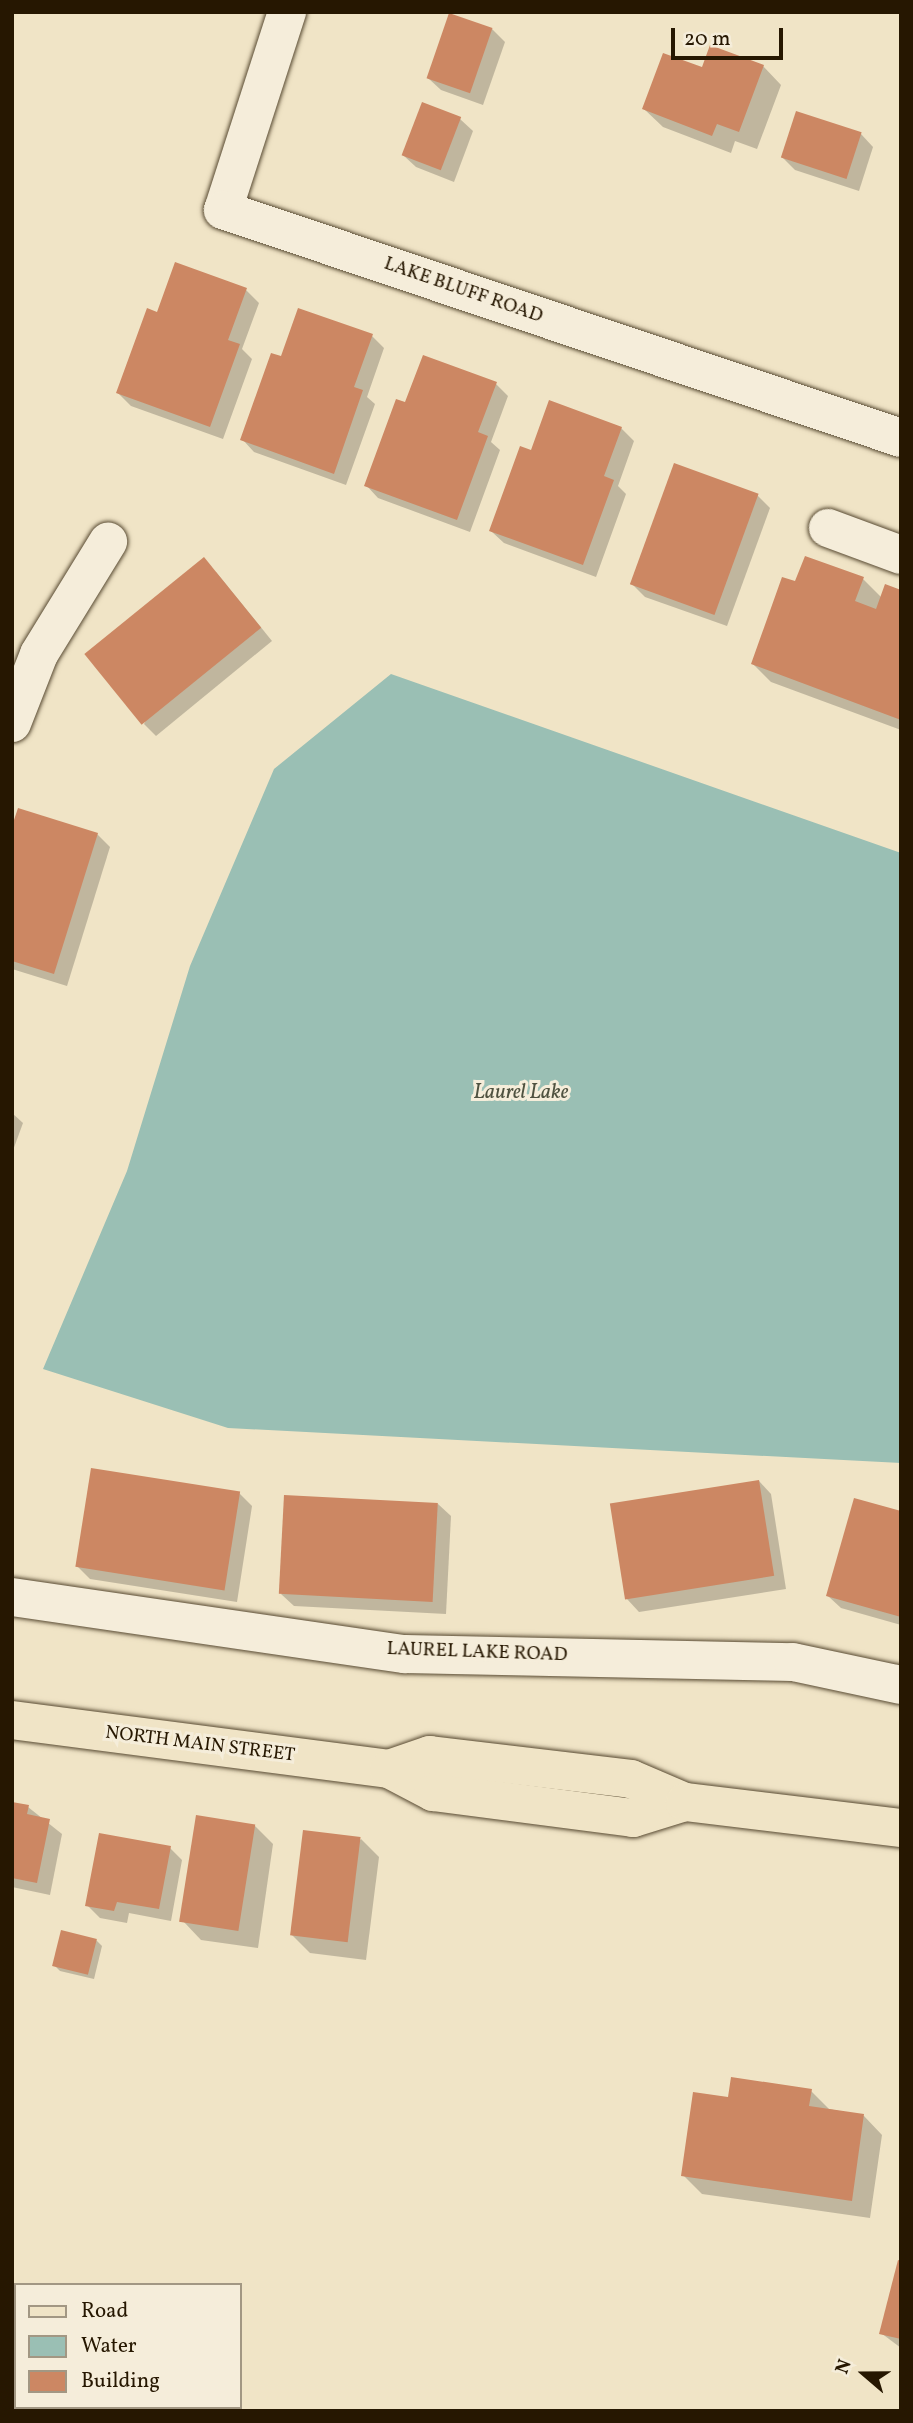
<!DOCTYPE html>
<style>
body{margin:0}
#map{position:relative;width:913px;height:2423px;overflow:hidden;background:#f0e4c6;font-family:Vollkorn,serif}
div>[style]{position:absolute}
.green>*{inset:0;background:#bac494}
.water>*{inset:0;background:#9abfb4}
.shadow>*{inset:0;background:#0003}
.building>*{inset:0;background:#cc8763;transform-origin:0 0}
.roads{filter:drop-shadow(0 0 2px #584a32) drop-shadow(0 0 2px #584a32)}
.minor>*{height:38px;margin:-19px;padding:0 19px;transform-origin:19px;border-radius:19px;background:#f5edda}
.major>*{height:38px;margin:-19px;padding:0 19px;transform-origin:19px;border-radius:19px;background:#f0e4c6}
span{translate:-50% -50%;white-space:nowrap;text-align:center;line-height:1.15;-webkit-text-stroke:6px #f5edda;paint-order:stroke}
.street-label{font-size:19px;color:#261701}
.water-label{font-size:21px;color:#4f5240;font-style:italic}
.frame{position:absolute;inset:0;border:14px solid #261701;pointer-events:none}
.legend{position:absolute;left:14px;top:2283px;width:228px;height:126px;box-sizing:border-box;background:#f5edda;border:2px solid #a29783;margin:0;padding:9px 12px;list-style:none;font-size:21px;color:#261701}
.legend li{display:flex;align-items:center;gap:14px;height:35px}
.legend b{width:35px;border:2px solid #a29783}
.north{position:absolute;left:829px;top:2339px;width:70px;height:70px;-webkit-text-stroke:5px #f5edda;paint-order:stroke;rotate:290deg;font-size:19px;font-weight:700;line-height:28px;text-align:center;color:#261701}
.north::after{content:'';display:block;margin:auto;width:24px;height:32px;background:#261701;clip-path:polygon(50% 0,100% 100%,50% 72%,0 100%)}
.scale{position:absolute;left:671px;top:28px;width:112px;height:32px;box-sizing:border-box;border:4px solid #261701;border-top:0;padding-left:9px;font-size:21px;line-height:24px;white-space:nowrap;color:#261701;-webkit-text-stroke:5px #f5edda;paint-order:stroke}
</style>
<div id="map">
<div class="green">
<div style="clip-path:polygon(12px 2301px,16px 2407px,84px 2411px,12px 2411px)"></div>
</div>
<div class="water">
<div style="clip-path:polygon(391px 674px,901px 853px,901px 1463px,228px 1428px,43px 1369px,127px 1171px,190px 966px,274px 769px)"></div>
</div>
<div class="shadow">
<div style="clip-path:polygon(492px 29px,505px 42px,483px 105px,441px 90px,428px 78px)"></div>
<div style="clip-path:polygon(763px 66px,781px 85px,757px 149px,735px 141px,731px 153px,663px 127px,644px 109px,703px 70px)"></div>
<div style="clip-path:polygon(423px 104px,460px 119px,473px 131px,454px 182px,416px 167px,403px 155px)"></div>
<div style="clip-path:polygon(861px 134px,873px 147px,859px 191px,795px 170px,782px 157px)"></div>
<div style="clip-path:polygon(246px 290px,259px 303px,242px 349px,252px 359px,223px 439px,131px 406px,118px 393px,158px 314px)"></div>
<div style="clip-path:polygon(372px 336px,384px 348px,367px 397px,375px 404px,346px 485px,254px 452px,242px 439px,282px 359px)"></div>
<div style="clip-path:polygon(496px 384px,508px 396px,491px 442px,500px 450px,470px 532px,378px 498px,366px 485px,406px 404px)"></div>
<div style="clip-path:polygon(621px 428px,634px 441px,618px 486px,626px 494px,596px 577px,504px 543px,491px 531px,532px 452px)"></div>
<div style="clip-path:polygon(757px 495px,770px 508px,727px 626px,645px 597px,632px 584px)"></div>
<div style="clip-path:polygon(216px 572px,272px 641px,156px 736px,144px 724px)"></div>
<div style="clip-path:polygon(863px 579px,882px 598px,901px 591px,901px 730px,771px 682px,753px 664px,796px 584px)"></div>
<div style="clip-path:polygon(12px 832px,97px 834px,110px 847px,67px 986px,12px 969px)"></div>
<div style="clip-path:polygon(12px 1113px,23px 1123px,12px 1153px)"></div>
<div style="clip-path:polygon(759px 1481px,771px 1494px,786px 1589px,639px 1612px,627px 1599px)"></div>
<div style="clip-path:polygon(239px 1493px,252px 1506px,237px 1602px,90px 1579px,77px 1566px)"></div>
<div style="clip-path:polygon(438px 1504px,451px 1516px,446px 1614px,294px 1606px,281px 1594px)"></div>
<div style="clip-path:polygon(901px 1513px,901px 1625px,841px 1608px,828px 1596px)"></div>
<div style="clip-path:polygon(12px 1803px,28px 1807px,62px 1834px,50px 1895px,12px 1887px)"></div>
<div style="clip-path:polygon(254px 1825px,273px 1844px,258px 1948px,201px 1940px,183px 1921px)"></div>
<div style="clip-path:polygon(361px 1839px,379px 1857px,366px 1960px,310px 1953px,291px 1934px)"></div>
<div style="clip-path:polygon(170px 1848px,182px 1860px,171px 1921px,129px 1913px,127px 1923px,100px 1918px,87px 1905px)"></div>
<div style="clip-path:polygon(96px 1940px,102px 1946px,94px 1979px,60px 1971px,54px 1965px)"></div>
<div style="clip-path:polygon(811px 2091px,829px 2109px,864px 2116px,882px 2135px,870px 2218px,702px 2194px,683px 2175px)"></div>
<div style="clip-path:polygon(901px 2262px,901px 2348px,881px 2333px)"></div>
</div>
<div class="building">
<div style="left:449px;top:13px;width:46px;height:69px;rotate:19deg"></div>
<div style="clip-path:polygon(710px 45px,764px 65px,739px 132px,717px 124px,712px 136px,642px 109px,663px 53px,702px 67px)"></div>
<div style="left:422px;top:102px;width:42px;height:57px;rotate:21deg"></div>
<div style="left:796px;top:111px;width:69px;height:49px;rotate:18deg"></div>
<div style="clip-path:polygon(175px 262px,247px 288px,228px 340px,240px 344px,210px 427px,116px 393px,147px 308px,157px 312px)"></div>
<div style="clip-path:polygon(298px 308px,373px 334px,354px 387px,363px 390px,334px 474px,240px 440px,271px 353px,281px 356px)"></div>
<div style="clip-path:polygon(423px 355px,497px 382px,478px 432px,488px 436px,457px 520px,364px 486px,396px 399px,405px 402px)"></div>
<div style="clip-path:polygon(549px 400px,622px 427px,604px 476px,614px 480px,583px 565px,489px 531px,520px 446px,531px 450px)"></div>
<div style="left:674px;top:463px;width:90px;height:129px;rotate:20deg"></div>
<div style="clip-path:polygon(805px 556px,864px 577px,855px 601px,876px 609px,885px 584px,901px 590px,901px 720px,751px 664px,782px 577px,795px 581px)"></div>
<div style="left:204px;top:557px;width:91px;height:154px;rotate:51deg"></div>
<div style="clip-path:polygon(18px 808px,98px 833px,54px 974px,12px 961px,12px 826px)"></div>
<div style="left:91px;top:1468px;width:151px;height:100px;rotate:9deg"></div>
<div style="left:759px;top:1480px;width:97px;height:151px;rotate:81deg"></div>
<div style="left:284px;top:1495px;width:154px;height:99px;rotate:3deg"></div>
<div style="clip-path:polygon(854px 1498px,901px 1511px,901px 1617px,826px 1596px)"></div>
<div style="clip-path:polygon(12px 1802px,29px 1805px,27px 1814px,50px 1819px,37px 1883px,12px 1878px)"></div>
<div style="left:196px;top:1815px;width:60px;height:108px;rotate:9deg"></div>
<div style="left:303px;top:1830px;width:58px;height:106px;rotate:7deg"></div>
<div style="clip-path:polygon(99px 1833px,171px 1846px,159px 1909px,117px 1902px,114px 1911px,85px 1906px)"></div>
<div style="left:61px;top:1930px;width:37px;height:37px;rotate:14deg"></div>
<div style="clip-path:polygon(731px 2077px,812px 2089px,809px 2106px,864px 2114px,852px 2201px,681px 2176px,693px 2092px,728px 2097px)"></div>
<div style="clip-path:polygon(898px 2260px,901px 2261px,901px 2339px,879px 2334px)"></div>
</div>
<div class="roads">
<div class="minor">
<div style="left:287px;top:12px;width:208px;rotate:107.9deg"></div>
<div style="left:223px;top:210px;width:715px;rotate:18.59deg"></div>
<div style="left:828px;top:528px;width:78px;rotate:20.3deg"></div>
<div style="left:12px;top:723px;width:74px;rotate:-68.6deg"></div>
<div style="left:39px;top:654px;width:132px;rotate:-58.4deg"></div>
<div style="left:12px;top:1597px;width:397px;rotate:8.3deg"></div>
<div style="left:405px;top:1654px;width:388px;rotate:1.2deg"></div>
<div style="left:793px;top:1662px;width:110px;rotate:12deg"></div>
</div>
<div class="major">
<div style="left:12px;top:1720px;width:380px;rotate:7.4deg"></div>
<div style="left:389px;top:1769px;width:50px;rotate:27.6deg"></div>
<div style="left:433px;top:1792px;width:202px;rotate:7.4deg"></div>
<div style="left:633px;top:1818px;width:54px;rotate:-17.1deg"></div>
<div style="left:389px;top:1769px;width:43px;rotate:-18.9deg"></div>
<div style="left:430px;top:1755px;width:202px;rotate:6.8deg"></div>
<div style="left:631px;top:1779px;width:59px;rotate:23.1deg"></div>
<div style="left:685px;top:1802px;width:218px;rotate:6.9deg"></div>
</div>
</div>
<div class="street-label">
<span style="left:463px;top:291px;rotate:19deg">LAKE BLUFF ROAD</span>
<span style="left:477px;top:1653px;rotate:2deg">LAUREL LAKE ROAD</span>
<span style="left:200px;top:1745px;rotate:7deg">NORTH MAIN STREET</span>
</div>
<div class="water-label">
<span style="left:521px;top:1093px">Laurel Lake</span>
</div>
<div class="frame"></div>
<ul class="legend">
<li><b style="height:9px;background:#f0e4c6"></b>Road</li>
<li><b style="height:19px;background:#9abfb4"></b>Water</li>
<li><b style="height:19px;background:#cc8763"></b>Building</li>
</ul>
<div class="north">N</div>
<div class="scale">20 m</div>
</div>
